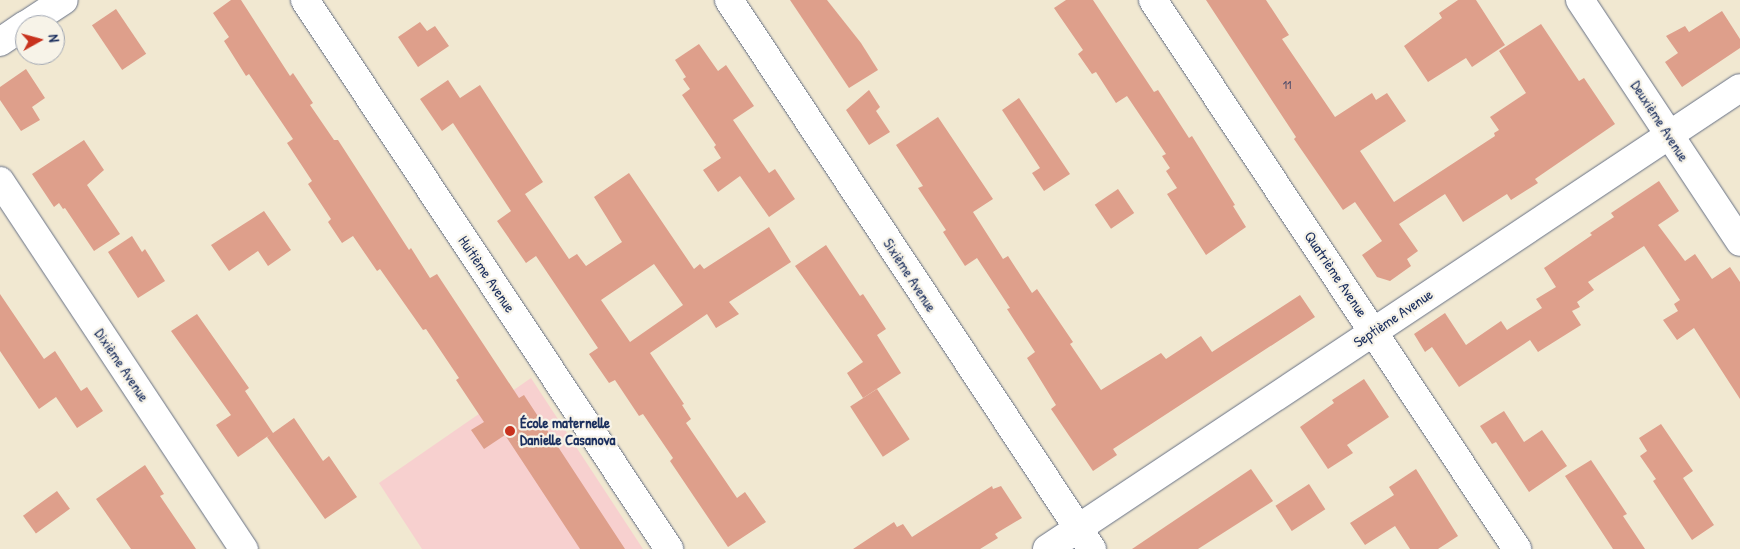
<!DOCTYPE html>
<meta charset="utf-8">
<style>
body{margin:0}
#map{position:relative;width:1740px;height:549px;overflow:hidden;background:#f1e8d1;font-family:"Patrick Hand",sans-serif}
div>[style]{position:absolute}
.built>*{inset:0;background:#f7d0cf}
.building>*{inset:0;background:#de9f8b;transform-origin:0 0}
.roads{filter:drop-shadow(0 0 1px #667086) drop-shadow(0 0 1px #667086)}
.minor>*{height:28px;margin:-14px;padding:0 14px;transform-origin:14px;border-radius:14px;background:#fff}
.dots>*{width:14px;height:14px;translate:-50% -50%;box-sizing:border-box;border:2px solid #f7f3e8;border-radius:50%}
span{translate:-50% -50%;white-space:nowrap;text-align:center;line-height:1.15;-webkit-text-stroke:4.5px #f7f3e8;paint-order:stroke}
.number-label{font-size:12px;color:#4c4b69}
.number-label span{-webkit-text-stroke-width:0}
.street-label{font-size:15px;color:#1b2f5e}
.poi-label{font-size:15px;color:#1b2f5e;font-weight:700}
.left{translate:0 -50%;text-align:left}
.north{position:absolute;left:15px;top:15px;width:50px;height:50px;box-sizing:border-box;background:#f7f3e8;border:1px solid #9fa5b1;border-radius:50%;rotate:83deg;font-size:14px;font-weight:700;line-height:20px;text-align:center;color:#1b2f5e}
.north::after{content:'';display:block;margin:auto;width:18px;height:22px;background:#c8321e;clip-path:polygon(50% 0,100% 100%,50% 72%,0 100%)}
</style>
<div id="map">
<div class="built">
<div style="clip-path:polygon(531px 378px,643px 549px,422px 549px,379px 483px)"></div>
</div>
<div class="building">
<div style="clip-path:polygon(231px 0,241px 0,290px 76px,293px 73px,313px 103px,310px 105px,334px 140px,338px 140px,409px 250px,411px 248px,430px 278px,437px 274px,519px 398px,524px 395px,625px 549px,580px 549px,505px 435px,484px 449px,471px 430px,484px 422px,456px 380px,459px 378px,426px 329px,423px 330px,380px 269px,377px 271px,353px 236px,342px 243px,328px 222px,331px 219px,308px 184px,312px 181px,287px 143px,293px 139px,249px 74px,246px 76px,224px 41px,229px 37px,213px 13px)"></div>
<div style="clip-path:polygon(790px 0,827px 0,861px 43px,878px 70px,849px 88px)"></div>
<div style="clip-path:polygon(1066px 0,1093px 0,1154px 92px,1158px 90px,1189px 138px,1192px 136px,1235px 205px,1233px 206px,1246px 227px,1206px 255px,1167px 194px,1177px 188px,1166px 171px,1170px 168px,1162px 156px,1166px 154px,1127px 96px,1116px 103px,1096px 72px,1092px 74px,1078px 54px,1083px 50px,1054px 8px)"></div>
<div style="clip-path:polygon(1206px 0,1266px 0,1289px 35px,1282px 39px,1335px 117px,1372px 93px,1376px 100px,1387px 93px,1406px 121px,1360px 151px,1394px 202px,1495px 136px,1494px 133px,1499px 130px,1490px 117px,1526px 93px,1499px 51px,1541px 24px,1579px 81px,1584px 78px,1615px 124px,1535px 179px,1538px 183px,1511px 200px,1507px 194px,1463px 222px,1445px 194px,1399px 224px,1418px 251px,1407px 259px,1411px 266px,1390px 281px,1377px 277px,1362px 255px,1382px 241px,1355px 202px,1343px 210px,1294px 139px,1296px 137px)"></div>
<div style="clip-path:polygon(1458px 0,1476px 0,1505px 45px,1472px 67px,1466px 58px,1428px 82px,1404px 46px,1442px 18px,1439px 13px)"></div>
<div style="left:116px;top:9px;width:54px;height:29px;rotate:56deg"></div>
<div style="clip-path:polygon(1722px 11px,1740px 39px,1740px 48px,1682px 87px,1665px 62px,1678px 53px,1666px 36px,1685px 26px,1689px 32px)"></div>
<div style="clip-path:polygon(420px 22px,427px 31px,435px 26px,449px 46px,418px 67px,398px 37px)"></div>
<div style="clip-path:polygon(699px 44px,718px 71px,726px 65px,754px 106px,733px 120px,769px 173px,775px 169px,795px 199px,769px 217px,740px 176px,718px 192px,703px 170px,721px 158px,714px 147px,716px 145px,682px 95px,690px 89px,683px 79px,686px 77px,675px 60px)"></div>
<div style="clip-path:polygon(26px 69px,45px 98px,32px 107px,40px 120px,21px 131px,0 100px,0 87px)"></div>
<div style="clip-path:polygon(evenodd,448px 80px,460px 98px,480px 85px,543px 182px,525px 194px,569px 259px,577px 254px,586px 266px,622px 242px,594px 197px,629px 173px,694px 269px,700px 264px,704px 269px,769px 227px,791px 262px,729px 302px,739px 314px,716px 328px,707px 314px,650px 353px,684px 404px,682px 405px,691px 419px,686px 423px,737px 498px,745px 492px,766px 522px,728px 547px,670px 461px,673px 458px,643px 414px,639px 416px,615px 380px,609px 383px,589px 354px,598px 348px,536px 256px,526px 263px,497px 221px,511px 211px,453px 123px,442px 131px,420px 99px,448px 80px,654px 264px,683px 305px,630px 342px,601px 300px,654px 264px)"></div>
<div style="clip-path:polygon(869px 90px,880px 107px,876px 111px,890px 132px,869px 145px,846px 110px)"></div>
<div style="clip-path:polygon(1019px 98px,1070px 174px,1044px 191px,1032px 173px,1040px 168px,1002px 110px)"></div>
<div style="clip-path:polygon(938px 117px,993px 199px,973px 212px,1003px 259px,1008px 256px,1032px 293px,1037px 289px,1073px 342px,1070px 344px,1101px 390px,1161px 353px,1166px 359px,1201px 336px,1212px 352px,1300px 295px,1315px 317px,1113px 449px,1117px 455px,1093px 471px,1051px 409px,1056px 405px,1027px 358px,1035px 352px,1007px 309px,1010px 308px,977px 258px,965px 266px,943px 232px,946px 230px,918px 188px,923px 186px,896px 145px)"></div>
<div style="clip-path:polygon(84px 140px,104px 170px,87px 185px,120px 234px,94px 251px,65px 208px,63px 209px,59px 203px,54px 207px,32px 174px)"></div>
<div style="clip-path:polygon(1659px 181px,1679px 211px,1658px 225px,1685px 261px,1695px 254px,1712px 279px,1730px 267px,1740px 282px,1740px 399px,1694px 328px,1677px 340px,1663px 320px,1678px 311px,1674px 304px,1680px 300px,1644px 246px,1588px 282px,1594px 290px,1577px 302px,1580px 307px,1572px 311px,1581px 325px,1538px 352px,1530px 340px,1459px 387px,1432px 347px,1425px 352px,1414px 334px,1445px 313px,1466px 345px,1501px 321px,1507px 330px,1542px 308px,1536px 299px,1556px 287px,1544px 268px,1592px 235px,1590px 233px,1614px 217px,1611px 213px)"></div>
<div style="left:1118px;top:189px;width:29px;height:28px;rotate:56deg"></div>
<div style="clip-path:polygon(264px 211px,291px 250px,268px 266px,258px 251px,229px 271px,211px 245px)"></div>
<div style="clip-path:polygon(132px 236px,142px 252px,145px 249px,165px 281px,138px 298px,108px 252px)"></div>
<div style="clip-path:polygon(826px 245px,860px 296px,863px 294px,886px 329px,877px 335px,901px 373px,863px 398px,847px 373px,863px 362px,795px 266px)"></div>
<div style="clip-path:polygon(0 294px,44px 359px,55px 351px,81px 391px,87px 387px,103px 411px,77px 428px,56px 397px,39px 409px,0 351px)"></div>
<div style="clip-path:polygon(197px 314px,249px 388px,245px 391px,273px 433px,294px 418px,323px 461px,329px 456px,357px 497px,325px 519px,267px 437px,271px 434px,238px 457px,216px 425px,231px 415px,171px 331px)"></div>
<div style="clip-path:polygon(1364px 379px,1389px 417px,1347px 445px,1353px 453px,1328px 469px,1300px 427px,1334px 403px,1332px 400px)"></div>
<div style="left:877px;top:389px;width:60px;height:32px;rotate:57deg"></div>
<div style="clip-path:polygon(1504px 411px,1524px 442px,1542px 430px,1567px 466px,1529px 492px,1496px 442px,1492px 444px,1480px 426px)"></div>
<div style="clip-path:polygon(1661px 424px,1693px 471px,1683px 478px,1714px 525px,1692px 540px,1653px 481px,1656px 479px,1640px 456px,1647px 451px,1639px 438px)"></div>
<div style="clip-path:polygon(1591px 460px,1627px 514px,1623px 516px,1645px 549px,1613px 549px,1565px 476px)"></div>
<div style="clip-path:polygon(145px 465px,164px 494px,160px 496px,196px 549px,131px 549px,96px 499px)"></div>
<div style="clip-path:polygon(1251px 469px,1273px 501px,1198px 549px,1132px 549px)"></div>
<div style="clip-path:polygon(1416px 469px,1458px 536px,1438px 549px,1410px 549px,1395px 526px,1365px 545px,1350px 523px,1394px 495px,1389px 487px)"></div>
<div style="left:1309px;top:484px;width:30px;height:40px;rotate:57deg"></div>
<div style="clip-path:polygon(992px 486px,993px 489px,1001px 486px,1022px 518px,995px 534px,998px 538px,980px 549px,853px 549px,894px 522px,897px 527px,903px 524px,912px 537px)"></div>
<div style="left:57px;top:491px;width:22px;height:42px;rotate:54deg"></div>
</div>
<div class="roads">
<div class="minor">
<div style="left:305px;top:0;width:659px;rotate:56.45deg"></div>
<div style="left:729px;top:0;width:658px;rotate:56.53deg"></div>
<div style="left:1153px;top:0;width:659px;rotate:56.45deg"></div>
<div style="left:1580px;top:0;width:290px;rotate:56.5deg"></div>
<div style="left:26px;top:25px;width:45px;rotate:-33.3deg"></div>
<div style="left:0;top:42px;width:30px;rotate:-34deg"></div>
<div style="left:0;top:181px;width:442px;rotate:56.5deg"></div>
<div style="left:1047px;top:549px;width:832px;rotate:-33.63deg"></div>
</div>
</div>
<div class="dots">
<div style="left:510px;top:431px;background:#c8321e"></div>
</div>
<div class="number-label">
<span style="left:1287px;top:85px">11</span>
</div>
<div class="street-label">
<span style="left:1660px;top:121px;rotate:57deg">Deuxième Avenue</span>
<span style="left:487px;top:274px;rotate:56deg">Huitième Avenue</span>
<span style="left:1336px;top:274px;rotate:56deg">Quatrième Avenue</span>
<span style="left:910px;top:275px;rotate:57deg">Sixième Avenue</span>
<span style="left:1393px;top:318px;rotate:-34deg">Septième Avenue</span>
<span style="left:122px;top:365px;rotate:56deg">Dixième Avenue</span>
</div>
<div class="poi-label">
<span class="left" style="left:520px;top:431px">École maternelle<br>Danielle Casanova</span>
</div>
<div class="north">N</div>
</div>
